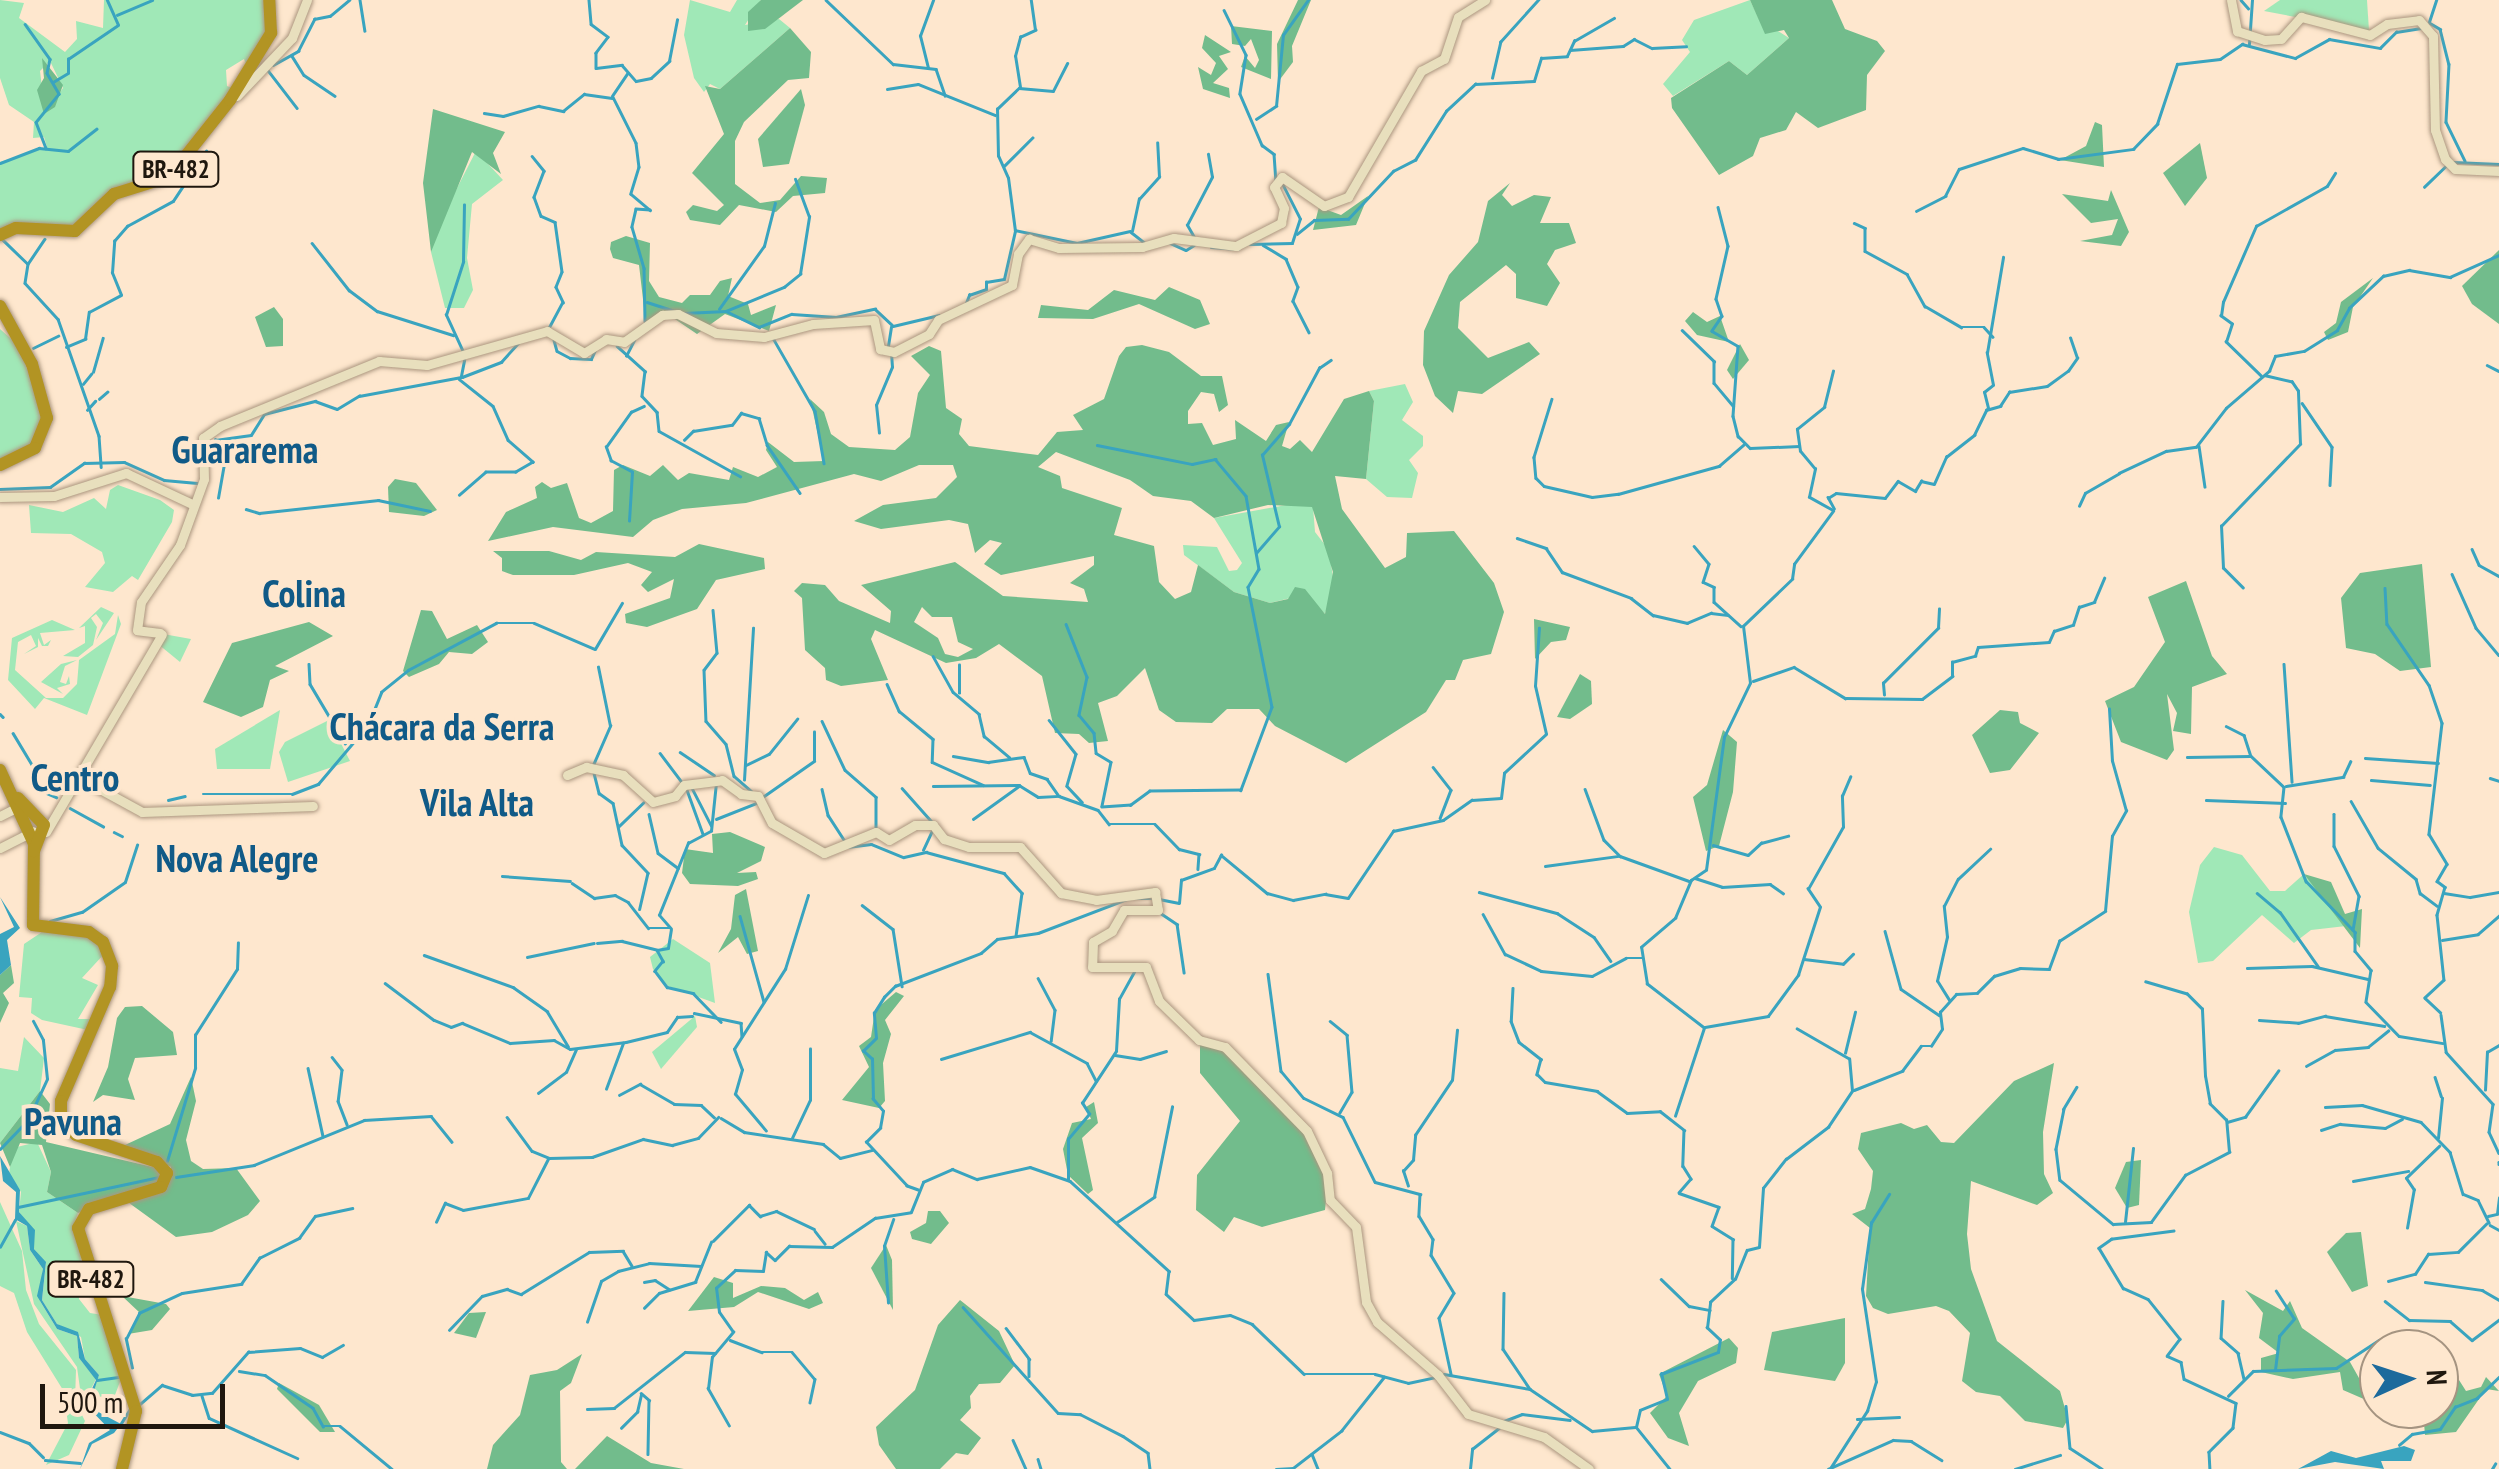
<!DOCTYPE html>
<meta charset="utf-8">
<style>
body{margin:0}
#map{position:relative;width:2499px;height:1469px;overflow:hidden;background:#fee7ce;font-family:"PT Sans Narrow",sans-serif}
div>[style]{position:absolute}
.green>*{inset:0;background:#a0e8b7}
.forest>*{inset:0;background:#72bc8c}
.water>*{inset:0;background:#39a4bf}
.stream>*{height:2.5px;margin:-1.25px;padding:0 1.25px;transform-origin:1.25px;border-radius:1.25px;background:#39a4bf}
.roads{filter:drop-shadow(0 0 2px #ab967f) drop-shadow(0 0 2px #ab967f)}
.secondary>*{height:9px;margin:-4.5px;padding:0 4.5px;transform-origin:4.5px;border-radius:4.5px;background:#e8dfbd}
.highway>*{height:12px;margin:-6px;padding:0 6px;transform-origin:6px;border-radius:6px;background:#b29423}
span{translate:-50% -50%;white-space:nowrap;text-align:center;line-height:1.15;-webkit-text-stroke:8px #fee7ce;paint-order:stroke}
.shield-label span{padding:2px 8px;background:#fee7ce;border:2px solid;border-radius:8px;-webkit-text-stroke-width:0}
.shield-label{font-size:25px;color:#1f170e;font-weight:700}
.district-label{font-size:38px;color:#105a87;font-weight:700}
.north{position:absolute;left:2359px;top:1329px;width:100px;height:100px;box-sizing:border-box;background:#fee7ce;border:2px solid #a59481;border-radius:50%;rotate:87deg;font-size:28px;font-weight:700;line-height:40px;text-align:center;color:#1f170e}
.north::after{content:'';display:block;margin:auto;width:35px;height:45px;background:#1c6a9c;clip-path:polygon(50% 0,100% 100%,50% 72%,0 100%)}
.scale{position:absolute;left:40px;top:1384px;width:185px;height:45px;box-sizing:border-box;border:5px solid #1f170e;border-top:0;padding-left:12px;font-size:30px;line-height:35px;white-space:nowrap;color:#1f170e;-webkit-text-stroke:8px #fee7ce;paint-order:stroke}
</style>
<div id="map">
<div class="green">
<div style="clip-path:polygon(evenodd,0 0,24px 3px,19px 18px,65px 52px,77px 39px,76px 21px,103px 28px,104px 0,269px 0,272px 23px,246px 64px,244px 59px,226px 70px,227px 86px,234px 89px,167px 173px,133px 185px,79px 226px,0 230px,0 162px,47px 147px,44px 137px,33px 138px,34px 122px,9px 105px,0 78px,0 0,50px 61px,63px 88px,45px 113px,40px 71px,50px 61px)"></div>
<div style="clip-path:polygon(690px 0,730px 12px,737px 0,761px 0,745px 25px,779px 19px,790px 28px,720px 89px,710px 84px,704px 92px,694px 78px,684px 35px)"></div>
<div style="clip-path:polygon(1750px 0,1759px 19px,1789px 38px,1747px 75px,1729px 61px,1673px 96px,1663px 84px,1690px 52px,1682px 40px,1694px 20px)"></div>
<div style="clip-path:polygon(2280px 0,2367px 0,2369px 31px,2264px 11px)"></div>
<div style="clip-path:polygon(476px 151px,503px 180px,472px 204px,467px 258px,473px 290px,464px 308px,445px 308px,431px 252px,435px 231px)"></div>
<div style="clip-path:polygon(0 329px,18px 345px,44px 414px,34px 442px,0 461px)"></div>
<div style="clip-path:polygon(1405px 384px,1413px 402px,1402px 420px,1423px 436px,1423px 446px,1409px 460px,1418px 473px,1412px 498px,1387px 497px,1366px 479px,1374px 401px,1369px 391px)"></div>
<div style="clip-path:polygon(118px 485px,160px 500px,174px 510px,172px 522px,138px 580px,132px 576px,113px 592px,85px 587px,105px 563px,102px 552px,71px 534px,31px 533px,29px 505px,63px 512px,94px 498px,106px 509px,110px 490px)"></div>
<div style="clip-path:polygon(1297px 503px,1313px 507px,1315px 532px,1329px 550px,1334px 584px,1325px 614px,1307px 594px,1270px 603px,1234px 592px,1184px 555px,1183px 545px,1217px 547px,1229px 571px,1237px 570px,1242px 563px,1214px 518px)"></div>
<div style="clip-path:polygon(101px 607px,114px 613px,96px 640px,103px 623px,96px 614px,91px 618px,97px 627px,93px 645px,78px 657px,63px 656px,85px 643px,85px 626px,79px 628px)"></div>
<div style="clip-path:polygon(118px 615px,121px 624px,87px 715px,44px 698px,35px 709px,8px 680px,12px 638px,52px 620px,75px 630px,40px 633px,44px 645px,51px 640px,48px 646px,42px 646px,38px 638px,38px 647px,24px 654px,36px 646px,31px 635px,18px 642px,15px 670px,46px 698px,63px 698px,77px 684px,79px 660px,115px 634px)"></div>
<div style="clip-path:polygon(163px 634px,191px 639px,180px 662px,158px 644px)"></div>
<div style="clip-path:polygon(77px 660px,65px 666px,60px 682px,66px 684px,69px 676px,70px 684px,57px 688px,63px 694px,41px 682px,61px 664px)"></div>
<div style="clip-path:polygon(280px 710px,270px 769px,217px 769px,215px 749px)"></div>
<div style="clip-path:polygon(329px 720px,350px 761px,288px 782px,279px 752px,285px 742px)"></div>
<div style="clip-path:polygon(2214px 847px,2242px 855px,2270px 891px,2285px 891px,2304px 874px,2346px 926px,2311px 930px,2294px 943px,2262px 915px,2213px 961px,2198px 963px,2189px 912px,2200px 865px)"></div>
<div style="clip-path:polygon(42px 932px,91px 935px,105px 953px,82px 978px,98px 985px,78px 1019px,90px 1019px,102px 994px,88px 1030px,42px 1020px,31px 1013px,32px 998px,19px 997px,24px 944px)"></div>
<div style="clip-path:polygon(673px 939px,710px 963px,715px 1003px,668px 986px,653px 969px,650px 957px)"></div>
<div style="clip-path:polygon(695px 1016px,697px 1027px,661px 1069px,652px 1052px)"></div>
<div style="clip-path:polygon(24px 1037px,44px 1058px,40px 1091px,0 1143px,0 1068px,18px 1071px)"></div>
<div style="clip-path:polygon(37px 1142px,51px 1172px,47px 1192px,78px 1213px,73px 1227px,81px 1256px,79px 1299px,90px 1313px,103px 1315px,121px 1379px,115px 1395px,89px 1398px,99px 1375px,85px 1359px,81px 1337px,57px 1324px,42px 1300px,46px 1263px,34px 1249px,34px 1233px,19px 1212px,21px 1192px,9px 1174px,13px 1148px)"></div>
<div style="clip-path:polygon(0 1202px,22px 1251px,26px 1290px,39px 1324px,76px 1370px,75px 1401px,85px 1421px,69px 1455px,46px 1465px,68px 1423px,63px 1390px,27px 1332px,14px 1293px,0 1286px)"></div>
<div style="clip-path:polygon(16px 1221px,27px 1226px,30px 1250px,43px 1269px,40px 1301px,57px 1329px,77px 1336px,79px 1358px,96px 1379px,88px 1395px,81px 1396px,77px 1367px,34px 1304px)"></div>
</div>
<div class="forest">
<div style="clip-path:polygon(761px 0,803px 0,765px 29px,748px 31px,748px 12px)"></div>
<div style="clip-path:polygon(1298px 0,1311px 0,1292px 46px,1293px 62px,1278px 82px,1277px 44px)"></div>
<div style="clip-path:polygon(1750px 0,1832px 0,1845px 29px,1877px 41px,1885px 51px,1867px 75px,1866px 110px,1818px 128px,1796px 112px,1786px 130px,1760px 138px,1753px 156px,1719px 175px,1672px 108px,1671px 98px,1729px 61px,1747px 75px,1789px 38px,1784px 30px,1765px 34px)"></div>
<div style="clip-path:polygon(1231px 26px,1272px 31px,1271px 79px,1241px 67px,1245px 56px,1255px 68px,1259px 60px,1251px 39px,1245px 46px,1232px 44px)"></div>
<div style="clip-path:polygon(790px 28px,811px 52px,809px 78px,788px 80px,744px 122px,735px 141px,735px 184px,760px 203px,780px 200px,801px 176px,827px 178px,825px 193px,793px 196px,776px 212px,739px 205px,720px 225px,690px 220px,686px 212px,693px 205px,717px 211px,724px 205px,692px 173px,724px 134px,705px 86px,720px 89px)"></div>
<div style="clip-path:polygon(1205px 35px,1231px 52px,1219px 56px,1228px 69px,1213px 83px,1229px 88px,1230px 98px,1203px 89px,1198px 67px,1211px 75px,1216px 63px,1202px 48px)"></div>
<div style="clip-path:polygon(42px 58px,63px 85px,55px 107px,44px 114px,37px 90px,44px 78px)"></div>
<div style="clip-path:polygon(801px 89px,805px 105px,789px 164px,763px 167px,758px 139px)"></div>
<div style="clip-path:polygon(433px 109px,505px 132px,493px 153px,501px 174px,472px 152px,431px 252px,423px 183px)"></div>
<div style="clip-path:polygon(2095px 122px,2102px 125px,2104px 167px,2060px 160px,2086px 146px)"></div>
<div style="clip-path:polygon(2200px 143px,2207px 178px,2185px 206px,2163px 173px)"></div>
<div style="clip-path:polygon(1510px 183px,1502px 195px,1512px 206px,1534px 195px,1551px 197px,1540px 223px,1569px 223px,1576px 243px,1555px 250px,1547px 264px,1560px 283px,1547px 306px,1516px 298px,1516px 274px,1506px 265px,1460px 302px,1458px 328px,1488px 358px,1529px 342px,1540px 354px,1482px 394px,1458px 391px,1453px 413px,1435px 396px,1423px 365px,1424px 331px,1449px 275px,1478px 242px,1488px 201px)"></div>
<div style="clip-path:polygon(2111px 190px,2129px 232px,2121px 246px,2080px 241px,2112px 235px,2118px 219px,2091px 223px,2062px 194px,2108px 201px)"></div>
<div style="clip-path:polygon(1368px 196px,1356px 225px,1313px 230px,1319px 207px,1341px 215px)"></div>
<div style="clip-path:polygon(626px 236px,650px 243px,649px 281px,659px 297px,682px 303px,690px 295px,710px 295px,720px 281px,732px 278px,728px 296px,748px 304px,751px 315px,776px 305px,769px 331px,725px 314px,697px 334px,669px 315px,646px 325px,639px 265px,613px 258px,610px 249px,611px 242px)"></div>
<div style="clip-path:polygon(2499px 250px,2499px 324px,2472px 304px,2462px 286px)"></div>
<div style="clip-path:polygon(2373px 278px,2353px 307px,2348px 332px,2328px 340px,2324px 332px,2336px 323px,2341px 302px)"></div>
<div style="clip-path:polygon(1169px 287px,1200px 300px,1210px 324px,1195px 329px,1139px 304px,1093px 319px,1038px 318px,1041px 305px,1088px 310px,1114px 290px,1155px 300px)"></div>
<div style="clip-path:polygon(274px 307px,283px 319px,283px 346px,266px 347px,255px 317px)"></div>
<div style="clip-path:polygon(1693px 312px,1707px 322px,1720px 316px,1729px 342px,1697px 335px,1685px 321px)"></div>
<div style="clip-path:polygon(1740px 344px,1749px 360px,1733px 379px,1727px 370px)"></div>
<div style="clip-path:polygon(evenodd,1142px 345px,1169px 352px,1201px 376px,1222px 376px,1228px 405px,1219px 412px,1214px 394px,1201px 392px,1188px 411px,1188px 424px,1202px 423px,1213px 445px,1236px 439px,1235px 420px,1266px 441px,1276px 425px,1289px 422px,1282px 446px,1290px 449px,1300px 440px,1312px 452px,1344px 399px,1369px 391px,1374px 401px,1366px 479px,1335px 476px,1342px 509px,1385px 568px,1406px 557px,1407px 533px,1454px 531px,1494px 583px,1504px 612px,1491px 654px,1463px 660px,1455px 680px,1446px 680px,1426px 712px,1346px 763px,1275px 726px,1259px 709px,1227px 709px,1212px 723px,1176px 722px,1159px 710px,1145px 668px,1117px 696px,1098px 703px,1108px 741px,1089px 743px,1079px 734px,1055px 733px,1042px 676px,999px 644px,976px 658px,946px 663px,875px 630px,871px 639px,888px 680px,841px 686px,826px 680px,825px 668px,805px 650px,802px 598px,794px 591px,802px 583px,825px 585px,839px 601px,890px 623px,891px 611px,861px 585px,955px 562px,1003px 596px,1088px 602px,1084px 589px,1070px 583px,1094px 565px,1094px 556px,1001px 575px,984px 564px,1002px 543px,990px 540px,975px 553px,968px 524px,949px 520px,881px 529px,854px 521px,883px 505px,936px 498px,957px 477px,953px 465px,919px 465px,881px 481px,854px 474px,746px 503px,682px 509px,653px 520px,633px 537px,553px 527px,488px 541px,506px 512px,537px 498px,535px 487px,542px 482px,551px 488px,567px 483px,579px 518px,591px 523px,613px 511px,614px 470px,623px 465px,650px 476px,663px 465px,678px 480px,689px 473px,729px 480px,733px 467px,758px 477px,777px 467px,766px 450px,768px 442px,794px 462px,824px 461px,810px 399px,824px 412px,831px 434px,849px 447px,895px 450px,910px 437px,918px 393px,930px 375px,911px 356px,929px 346px,941px 351px,946px 408px,962px 419px,959px 434px,969px 446px,1038px 455px,1057px 432px,1083px 430px,1073px 415px,1104px 399px,1119px 356px,1126px 347px,1142px 345px,1056px 452px,1130px 480px,1153px 496px,1191px 501px,1214px 518px,1268px 505px,1312px 507px,1333px 572px,1325px 614px,1305px 589px,1295px 587px,1288px 599px,1270px 603px,1234px 592px,1198px 565px,1191px 592px,1175px 599px,1159px 582px,1154px 546px,1114px 535px,1122px 508px,1062px 488px,1060px 476px,1038px 467px,1056px 452px,1142px 345px,922px 607px,932px 617px,952px 617px,958px 642px,973px 649px,958px 657px,945px 654px,938px 638px,914px 622px,922px 607px)"></div>
<div style="clip-path:polygon(395px 479px,416px 483px,437px 510px,424px 516px,389px 512px,388px 487px)"></div>
<div style="clip-path:polygon(699px 544px,764px 558px,765px 569px,716px 580px,697px 609px,647px 627px,626px 623px,625px 614px,670px 598px,674px 579px,648px 592px,641px 585px,652px 572px,628px 563px,574px 575px,513px 575px,502px 571px,502px 558px,493px 551px,549px 551px,581px 560px,596px 552px,675px 557px)"></div>
<div style="clip-path:polygon(2422px 564px,2431px 667px,2400px 671px,2375px 654px,2346px 648px,2341px 598px,2360px 573px)"></div>
<div style="clip-path:polygon(2186px 581px,2212px 656px,2227px 674px,2192px 687px,2191px 734px,2173px 731px,2177px 713px,2167px 694px,2174px 750px,2167px 760px,2121px 742px,2105px 701px,2134px 687px,2165px 642px,2148px 597px)"></div>
<div style="clip-path:polygon(421px 610px,432px 611px,447px 639px,477px 625px,488px 642px,472px 654px,449px 652px,439px 664px,409px 677px,403px 671px)"></div>
<div style="clip-path:polygon(1534px 619px,1570px 627px,1566px 640px,1551px 642px,1535px 659px)"></div>
<div style="clip-path:polygon(309px 622px,333px 636px,275px 666px,289px 671px,270px 680px,263px 707px,241px 717px,203px 702px,232px 643px)"></div>
<div style="clip-path:polygon(1580px 674px,1591px 681px,1592px 704px,1570px 719px,1557px 717px)"></div>
<div style="clip-path:polygon(2000px 710px,2018px 712px,2020px 723px,2039px 733px,2010px 770px,1990px 773px,1972px 735px)"></div>
<div style="clip-path:polygon(1723px 730px,1737px 742px,1733px 792px,1719px 846px,1706px 851px,1693px 797px,1707px 785px)"></div>
<div style="clip-path:polygon(730px 832px,765px 847px,761px 861px,737px 873px,756px 872px,758px 879px,738px 886px,690px 884px,682px 873px,685px 849px,713px 853px,712px 834px)"></div>
<div style="clip-path:polygon(2304px 874px,2331px 882px,2345px 914px,2362px 909px,2360px 948px)"></div>
<div style="clip-path:polygon(746px 889px,758px 951px,747px 954px,738px 937px,718px 953px,731px 929px,735px 895px)"></div>
<div style="clip-path:polygon(11px 965px,14px 983px,3px 993px,9px 1003px,0 1023px,0 975px)"></div>
<div style="clip-path:polygon(896px 992px,904px 996px,885px 1020px,891px 1034px,883px 1063px,885px 1101px,879px 1108px,842px 1100px,869px 1067px,859px 1046px,871px 1037px,875px 1010px)"></div>
<div style="clip-path:polygon(142px 1006px,173px 1032px,177px 1055px,135px 1058px,128px 1079px,135px 1100px,103px 1095px,93px 1102px,108px 1067px,117px 1018px,125px 1007px)"></div>
<div style="clip-path:polygon(1200px 1041px,1215px 1042px,1308px 1132px,1328px 1180px,1325px 1210px,1262px 1227px,1234px 1217px,1224px 1232px,1196px 1210px,1197px 1175px,1240px 1121px,1200px 1073px)"></div>
<div style="clip-path:polygon(2054px 1063px,2043px 1132px,2044px 1174px,2053px 1193px,2037px 1205px,1971px 1181px,1967px 1234px,1971px 1269px,1997px 1341px,2060px 1391px,2068px 1419px,2063px 1428px,2025px 1421px,2000px 1396px,1976px 1392px,1962px 1381px,1970px 1333px,1949px 1311px,1936px 1306px,1888px 1314px,1873px 1308px,1866px 1296px,1870px 1228px,1852px 1214px,1865px 1209px,1871px 1189px,1873px 1171px,1858px 1149px,1861px 1133px,1901px 1123px,1914px 1129px,1927px 1125px,1941px 1142px,1954px 1143px,2014px 1081px)"></div>
<div style="clip-path:polygon(191px 1077px,196px 1101px,186px 1140px,191px 1161px,203px 1169px,236px 1168px,260px 1201px,248px 1215px,212px 1232px,176px 1237px,125px 1200px,168px 1184px,171px 1167px,125px 1145px,170px 1124px)"></div>
<div style="clip-path:polygon(40px 1091px,50px 1104px,46px 1142px,157px 1168px,165px 1182px,78px 1213px,47px 1192px,51px 1172px,42px 1145px,20px 1143px,10px 1167px,0 1143px)"></div>
<div style="clip-path:polygon(1094px 1102px,1098px 1123px,1082px 1138px,1093px 1190px,1088px 1194px,1068px 1175px,1063px 1149px,1072px 1123px,1091px 1119px,1086px 1107px)"></div>
<div style="clip-path:polygon(2141px 1160px,2139px 1205px,2127px 1208px,2115px 1188px,2126px 1162px)"></div>
<div style="clip-path:polygon(928px 1211px,940px 1211px,949px 1223px,931px 1244px,912px 1239px,910px 1232px,926px 1223px)"></div>
<div style="clip-path:polygon(2361px 1232px,2368px 1286px,2352px 1292px,2327px 1252px,2346px 1233px)"></div>
<div style="clip-path:polygon(886px 1245px,892px 1260px,893px 1310px,871px 1268px)"></div>
<div style="clip-path:polygon(714px 1277px,733px 1283px,733px 1298px,761px 1286px,785px 1288px,804px 1300px,818px 1292px,823px 1303px,809px 1309px,758px 1292px,734px 1307px,688px 1311px)"></div>
<div style="clip-path:polygon(2245px 1290px,2283px 1311px,2290px 1301px,2302px 1328px,2350px 1362px,2373px 1403px,2343px 1390px,2340px 1372px,2293px 1379px,2261px 1372px,2261px 1358px,2279px 1353px,2259px 1338px,2263px 1313px)"></div>
<div style="clip-path:polygon(122px 1296px,166px 1304px,170px 1309px,152px 1330px,128px 1334px,140px 1313px)"></div>
<div style="clip-path:polygon(960px 1300px,999px 1331px,1015px 1365px,1000px 1383px,979px 1384px,970px 1396px,971px 1408px,960px 1420px,981px 1438px,968px 1455px,956px 1453px,940px 1469px,896px 1469px,879px 1445px,876px 1427px,915px 1390px,938px 1325px)"></div>
<div style="clip-path:polygon(486px 1312px,476px 1338px,454px 1333px,469px 1313px)"></div>
<div style="clip-path:polygon(1845px 1318px,1845px 1363px,1835px 1381px,1764px 1370px,1772px 1332px)"></div>
<div style="clip-path:polygon(1729px 1338px,1738px 1348px,1736px 1363px,1698px 1381px,1679px 1413px,1689px 1446px,1668px 1438px,1650px 1413px,1667px 1396px,1659px 1374px)"></div>
<div style="clip-path:polygon(582px 1354px,571px 1383px,560px 1391px,561px 1462px,567px 1469px,487px 1469px,493px 1445px,520px 1415px,530px 1375px,557px 1370px)"></div>
<div style="clip-path:polygon(2486px 1377px,2499px 1391px,2486px 1389px,2456px 1432px,2425px 1435px,2424px 1423px,2448px 1404px,2450px 1382px,2459px 1380px,2466px 1391px,2481px 1387px)"></div>
<div style="clip-path:polygon(279px 1383px,319px 1405px,335px 1432px,320px 1432px,277px 1389px)"></div>
<div style="clip-path:polygon(607px 1436px,651px 1463px,684px 1469px,575px 1469px)"></div>
</div>
<div class="water">
<div style="clip-path:polygon(0 897px,20px 928px,7px 940px,11px 965px,0 975px,0 934px,14px 927px)"></div>
<div style="clip-path:polygon(0 1156px,20px 1190px,19px 1212px,35px 1230px,34px 1249px,46px 1262px,42px 1300px,57px 1324px,78px 1332px,85px 1359px,99px 1375px,89px 1407px,121px 1424px,114px 1433px,92px 1444px,80px 1469px,89px 1443px,110px 1430px,85px 1404px,96px 1380px,79px 1358px,77px 1336px,57px 1329px,37px 1296px,43px 1269px,30px 1250px,27px 1226px,15px 1219px,16px 1192px,3px 1181px)"></div>
<div style="clip-path:polygon(2404px 1446px,2415px 1450px,2411px 1461px,2381px 1461px,2384px 1469px,2335px 1462px,2298px 1469px,2331px 1451px,2356px 1458px)"></div>
</div>
<div class="stream">
<div style="left:360px;top:0;width:31px;rotate:81deg"></div>
<div style="left:589px;top:0;width:24px;rotate:85deg"></div>
<div style="left:591px;top:24px;width:21px;rotate:37deg"></div>
<div style="left:608px;top:37px;width:20px;rotate:127deg"></div>
<div style="left:596px;top:53px;width:15px;rotate:90deg"></div>
<div style="left:596px;top:68px;width:26px;rotate:-7deg"></div>
<div style="left:622px;top:65px;width:21px;rotate:49deg"></div>
<div style="left:636px;top:81px;width:15px;rotate:-11deg"></div>
<div style="left:651px;top:78px;width:25px;rotate:-43deg"></div>
<div style="left:669px;top:61px;width:42px;rotate:-79deg"></div>
<div style="left:826px;top:0;width:93px;rotate:43.7deg"></div>
<div style="left:893px;top:64px;width:43px;rotate:6.6deg"></div>
<div style="left:936px;top:69px;width:28px;rotate:71deg"></div>
<div style="left:2241px;top:0;width:11px;rotate:49deg"></div>
<div style="left:1224px;top:10px;width:50px;rotate:63.9deg"></div>
<div style="left:1246px;top:55px;width:39px;rotate:99deg"></div>
<div style="left:1240px;top:94px;width:56px;rotate:66.7deg"></div>
<div style="left:1262px;top:145px;width:15px;rotate:37deg"></div>
<div style="left:1274px;top:154px;width:26px;rotate:86deg"></div>
<div style="left:117px;top:15px;width:38px;rotate:-23deg"></div>
<div style="left:2429px;top:22px;width:23px;rotate:-72deg"></div>
<div style="left:2430px;top:23px;width:12px;rotate:31deg"></div>
<div style="left:2440px;top:29px;width:36px;rotate:76deg"></div>
<div style="left:2449px;top:64px;width:58px;rotate:93deg"></div>
<div style="left:2446px;top:122px;width:43px;rotate:64deg"></div>
<div style="left:25px;top:24px;width:43px;rotate:54.5deg"></div>
<div style="left:50px;top:59px;width:14px;rotate:102deg"></div>
<div style="left:47px;top:73px;width:24px;rotate:60deg"></div>
<div style="left:59px;top:94px;width:36px;rotate:129deg"></div>
<div style="left:36px;top:122px;width:28px;rotate:69deg"></div>
<div style="left:2249px;top:44px;width:44px;rotate:-86.1deg"></div>
<div style="left:1570px;top:50px;width:53px;rotate:-4.3deg"></div>
<div style="left:1623px;top:46px;width:13px;rotate:-32deg"></div>
<div style="left:1634px;top:39px;width:20px;rotate:27deg"></div>
<div style="left:1652px;top:48px;width:34px;rotate:-3deg"></div>
<div style="left:292px;top:56px;width:22px;rotate:58deg"></div>
<div style="left:304px;top:75px;width:37px;rotate:34deg"></div>
<div style="left:273px;top:65px;width:29px;rotate:-29deg"></div>
<div style="left:298px;top:51px;width:36px;rotate:-63deg"></div>
<div style="left:314px;top:19px;width:16px;rotate:-11deg"></div>
<div style="left:330px;top:16px;width:25px;rotate:-40deg"></div>
<div style="left:928px;top:68px;width:33px;rotate:-104deg"></div>
<div style="left:920px;top:36px;width:38px;rotate:-70deg"></div>
<div style="left:267px;top:69px;width:49px;rotate:52.4deg"></div>
<div style="left:1492px;top:78px;width:37px;rotate:-77deg"></div>
<div style="left:1500px;top:42px;width:57px;rotate:-47.9deg"></div>
<div style="left:53px;top:82px;width:17px;rotate:-31deg"></div>
<div style="left:68px;top:73px;width:14px;rotate:-90deg"></div>
<div style="left:68px;top:59px;width:60px;rotate:-34.2deg"></div>
<div style="left:118px;top:25px;width:27px;rotate:-114deg"></div>
<div style="left:1020px;top:87px;width:31px;rotate:-99deg"></div>
<div style="left:1015px;top:56px;width:20px;rotate:-75deg"></div>
<div style="left:1020px;top:37px;width:17px;rotate:-25deg"></div>
<div style="left:1035px;top:30px;width:30px;rotate:-98deg"></div>
<div style="left:887px;top:89px;width:31px;rotate:-9deg"></div>
<div style="left:918px;top:84px;width:83px;rotate:21.9deg"></div>
<div style="left:612px;top:96px;width:27px;rotate:-56deg"></div>
<div style="left:613px;top:97px;width:51px;rotate:63.4deg"></div>
<div style="left:636px;top:143px;width:24px;rotate:83deg"></div>
<div style="left:639px;top:167px;width:28px;rotate:107deg"></div>
<div style="left:631px;top:194px;width:25px;rotate:40deg"></div>
<div style="left:650px;top:210px;width:14px;rotate:-176deg"></div>
<div style="left:636px;top:209px;width:18px;rotate:103deg"></div>
<div style="left:632px;top:227px;width:43px;rotate:73.7deg"></div>
<div style="left:644px;top:268px;width:53px;rotate:88.9deg"></div>
<div style="left:484px;top:113px;width:19px;rotate:9deg"></div>
<div style="left:503px;top:116px;width:37px;rotate:-16deg"></div>
<div style="left:539px;top:106px;width:25px;rotate:12deg"></div>
<div style="left:563px;top:111px;width:27px;rotate:-39deg"></div>
<div style="left:584px;top:94px;width:28px;rotate:8deg"></div>
<div style="left:1256px;top:119px;width:24px;rotate:-33deg"></div>
<div style="left:1276px;top:106px;width:71px;rotate:-84.4deg"></div>
<div style="left:1283px;top:35px;width:43px;rotate:-54.5deg"></div>
<div style="left:532px;top:156px;width:19px;rotate:51deg"></div>
<div style="left:544px;top:171px;width:28px;rotate:111deg"></div>
<div style="left:534px;top:197px;width:20px;rotate:70deg"></div>
<div style="left:541px;top:216px;width:15px;rotate:23deg"></div>
<div style="left:555px;top:222px;width:50px;rotate:82deg"></div>
<div style="left:562px;top:272px;width:16px;rotate:112deg"></div>
<div style="left:556px;top:287px;width:17px;rotate:65deg"></div>
<div style="left:563px;top:302px;width:30px;rotate:118deg"></div>
<div style="left:2453px;top:162px;width:46px;rotate:2.5deg"></div>
<div style="left:0;top:163px;width:42px;rotate:-21deg"></div>
<div style="left:39px;top:148px;width:29px;rotate:6deg"></div>
<div style="left:68px;top:151px;width:36px;rotate:-38deg"></div>
<div style="left:1004px;top:166px;width:40px;rotate:-45deg"></div>
<div style="left:2424px;top:187px;width:30px;rotate:-44deg"></div>
<div style="left:1718px;top:207px;width:40px;rotate:75.6deg"></div>
<div style="left:1728px;top:246px;width:54px;rotate:102.8deg"></div>
<div style="left:1716px;top:299px;width:18px;rotate:71deg"></div>
<div style="left:1722px;top:316px;width:18px;rotate:124deg"></div>
<div style="left:1712px;top:331px;width:30px;rotate:30deg"></div>
<div style="left:1738px;top:346px;width:70px;rotate:94.1deg"></div>
<div style="left:1733px;top:416px;width:21px;rotate:76deg"></div>
<div style="left:1738px;top:436px;width:17px;rotate:45deg"></div>
<div style="left:1750px;top:448px;width:49px;rotate:-2.3deg"></div>
<div style="left:1916px;top:211px;width:33px;rotate:-27deg"></div>
<div style="left:1945px;top:196px;width:30px;rotate:-63deg"></div>
<div style="left:1959px;top:169px;width:67px;rotate:-18.2deg"></div>
<div style="left:2023px;top:148px;width:37px;rotate:17deg"></div>
<div style="left:2058px;top:159px;width:76px;rotate:-7.6deg"></div>
<div style="left:2133px;top:149px;width:35px;rotate:-46deg"></div>
<div style="left:2157px;top:124px;width:63px;rotate:-71.6deg"></div>
<div style="left:2177px;top:64px;width:43px;rotate:-6.6deg"></div>
<div style="left:2220px;top:59px;width:27px;rotate:-34deg"></div>
<div style="left:2242px;top:44px;width:55px;rotate:14.8deg"></div>
<div style="left:2295px;top:58px;width:39px;rotate:-29deg"></div>
<div style="left:2329px;top:39px;width:52px;rotate:10deg"></div>
<div style="left:2380px;top:48px;width:23px;rotate:-45deg"></div>
<div style="left:2396px;top:32px;width:25px;rotate:-9deg"></div>
<div style="left:1854px;top:223px;width:12px;rotate:24deg"></div>
<div style="left:1865px;top:228px;width:23px;rotate:90deg"></div>
<div style="left:1865px;top:251px;width:48px;rotate:28.7deg"></div>
<div style="left:1907px;top:274px;width:37px;rotate:61deg"></div>
<div style="left:1925px;top:306px;width:42px;rotate:30.3deg"></div>
<div style="left:1961px;top:327px;width:23px"></div>
<div style="left:1984px;top:327px;width:13px;rotate:48deg"></div>
<div style="left:1015px;top:230px;width:63px;rotate:11.8deg"></div>
<div style="left:1077px;top:243px;width:54px;rotate:-12.8deg"></div>
<div style="left:1132px;top:231px;width:33px;rotate:-78deg"></div>
<div style="left:1139px;top:199px;width:30px;rotate:-48deg"></div>
<div style="left:1159px;top:177px;width:34px;rotate:-93deg"></div>
<div style="left:1131px;top:232px;width:18px;rotate:38deg"></div>
<div style="left:1297px;top:234px;width:22px;rotate:-39deg"></div>
<div style="left:1314px;top:220px;width:34px;rotate:-2deg"></div>
<div style="left:1348px;top:219px;width:66px;rotate:-46.8deg"></div>
<div style="left:1393px;top:171px;width:25px;rotate:-27deg"></div>
<div style="left:1415px;top:160px;width:58px;rotate:-57.7deg"></div>
<div style="left:1446px;top:111px;width:40px;rotate:-43deg"></div>
<div style="left:1475px;top:84px;width:59px;rotate:-2.9deg"></div>
<div style="left:1534px;top:81px;width:24px;rotate:-73deg"></div>
<div style="left:1541px;top:58px;width:26px;rotate:-4deg"></div>
<div style="left:1567px;top:56px;width:17px;rotate:-65deg"></div>
<div style="left:1574px;top:41px;width:46px;rotate:-29.9deg"></div>
<div style="left:1px;top:238px;width:36px;rotate:44deg"></div>
<div style="left:45px;top:239px;width:30px;rotate:124deg"></div>
<div style="left:28px;top:264px;width:19px;rotate:99deg"></div>
<div style="left:25px;top:283px;width:49px;rotate:47.5deg"></div>
<div style="left:58px;top:319px;width:124px;rotate:70.7deg"></div>
<div style="left:99px;top:436px;width:31px;rotate:86deg"></div>
<div style="left:1195px;top:239px;width:16px;rotate:-120deg"></div>
<div style="left:1187px;top:225px;width:54px;rotate:-62.5deg"></div>
<div style="left:1212px;top:177px;width:23px;rotate:-100deg"></div>
<div style="left:312px;top:243px;width:60px;rotate:51.8deg"></div>
<div style="left:349px;top:290px;width:35px;rotate:37deg"></div>
<div style="left:377px;top:311px;width:80px;rotate:17.5deg"></div>
<div style="left:1170px;top:243px;width:17px;rotate:24deg"></div>
<div style="left:1186px;top:250px;width:9px;rotate:-32deg"></div>
<div style="left:1250px;top:244px;width:42px;rotate:-1.4deg"></div>
<div style="left:1292px;top:243px;width:25px;rotate:-72deg"></div>
<div style="left:1300px;top:219px;width:39px;rotate:-117deg"></div>
<div style="left:1263px;top:245px;width:27px;rotate:31deg"></div>
<div style="left:1286px;top:259px;width:30px;rotate:67deg"></div>
<div style="left:1298px;top:287px;width:15px;rotate:110deg"></div>
<div style="left:1293px;top:301px;width:35px;rotate:63deg"></div>
<div style="left:1211px;top:247px;width:27px;rotate:4deg"></div>
<div style="left:647px;top:302px;width:32px;rotate:18deg"></div>
<div style="left:966px;top:303px;width:9px;rotate:-69deg"></div>
<div style="left:969px;top:295px;width:18px;rotate:-19deg"></div>
<div style="left:986px;top:289px;width:7px;rotate:-90deg"></div>
<div style="left:986px;top:282px;width:18px;rotate:-9deg"></div>
<div style="left:1004px;top:279px;width:49px;rotate:-77.1deg"></div>
<div style="left:1015px;top:231px;width:53px;rotate:-97.5deg"></div>
<div style="left:1008px;top:178px;width:24px;rotate:-114deg"></div>
<div style="left:998px;top:156px;width:47px;rotate:-91.2deg"></div>
<div style="left:997px;top:109px;width:30px;rotate:-44deg"></div>
<div style="left:1019px;top:88px;width:34px;rotate:5deg"></div>
<div style="left:1053px;top:91px;width:31px;rotate:-63deg"></div>
<div style="left:719px;top:309px;width:77px;rotate:-54.5deg"></div>
<div style="left:764px;top:246px;width:44px;rotate:-75.7deg"></div>
<div style="left:726px;top:311px;width:37px;rotate:26deg"></div>
<div style="left:759px;top:327px;width:35px;rotate:-22deg"></div>
<div style="left:792px;top:314px;width:44px;rotate:3.9deg"></div>
<div style="left:836px;top:317px;width:40px;rotate:-12deg"></div>
<div style="left:875px;top:309px;width:23px;rotate:43deg"></div>
<div style="left:684px;top:313px;width:42px;rotate:-2.7deg"></div>
<div style="left:726px;top:311px;width:63px;rotate:-22.5deg"></div>
<div style="left:784px;top:287px;width:21px;rotate:-39deg"></div>
<div style="left:800px;top:274px;width:58px;rotate:-81deg"></div>
<div style="left:809px;top:217px;width:40px;rotate:-110.2deg"></div>
<div style="left:893px;top:326px;width:47px;rotate:-13.4deg"></div>
<div style="left:1682px;top:330px;width:45px;rotate:44.1deg"></div>
<div style="left:1714px;top:361px;width:22px;rotate:90deg"></div>
<div style="left:1714px;top:383px;width:30px;rotate:50deg"></div>
<div style="left:773px;top:338px;width:84px;rotate:60.1deg"></div>
<div style="left:815px;top:411px;width:53px;rotate:80.2deg"></div>
<div style="left:554px;top:340px;width:11px;rotate:75deg"></div>
<div style="left:557px;top:351px;width:15px;rotate:28deg"></div>
<div style="left:570px;top:358px;width:21px;rotate:3deg"></div>
<div style="left:591px;top:359px;width:12px;rotate:-66deg"></div>
<div style="left:617px;top:346px;width:38px;rotate:42deg"></div>
<div style="left:645px;top:371px;width:25px;rotate:97deg"></div>
<div style="left:642px;top:396px;width:22px;rotate:47deg"></div>
<div style="left:657px;top:412px;width:19px;rotate:84deg"></div>
<div style="left:659px;top:431px;width:93px;rotate:29.1deg"></div>
<div style="left:888px;top:346px;width:19px;rotate:-81deg"></div>
<div style="left:66px;top:347px;width:21px;rotate:-23deg"></div>
<div style="left:85px;top:339px;width:27px;rotate:-82deg"></div>
<div style="left:89px;top:312px;width:36px;rotate:-28deg"></div>
<div style="left:121px;top:295px;width:24px;rotate:-112deg"></div>
<div style="left:112px;top:273px;width:32px;rotate:-86deg"></div>
<div style="left:114px;top:241px;width:20px;rotate:-49deg"></div>
<div style="left:127px;top:226px;width:52px;rotate:-28.5deg"></div>
<div style="left:173px;top:201px;width:60px;rotate:-56.6deg"></div>
<div style="left:33px;top:348px;width:28px;rotate:-26deg"></div>
<div style="left:463px;top:352px;width:41px;rotate:-114.7deg"></div>
<div style="left:446px;top:315px;width:56px;rotate:-72.2deg"></div>
<div style="left:463px;top:262px;width:57px;rotate:-89deg"></div>
<div style="left:626px;top:356px;width:18px;rotate:-63deg"></div>
<div style="left:2487px;top:365px;width:13px;rotate:27deg"></div>
<div style="left:93px;top:372px;width:35px;rotate:-74deg"></div>
<div style="left:461px;top:376px;width:16px;rotate:-79deg"></div>
<div style="left:2261px;top:376px;width:49px;rotate:-135.8deg"></div>
<div style="left:2226px;top:342px;width:19px;rotate:-72deg"></div>
<div style="left:2232px;top:324px;width:14px;rotate:-144deg"></div>
<div style="left:2221px;top:316px;width:14px;rotate:-82deg"></div>
<div style="left:2223px;top:302px;width:83px;rotate:-66.5deg"></div>
<div style="left:2256px;top:226px;width:81px;rotate:-29.4deg"></div>
<div style="left:2327px;top:186px;width:15px;rotate:-58deg"></div>
<div style="left:459px;top:379px;width:43px;rotate:38.5deg"></div>
<div style="left:493px;top:406px;width:37px;rotate:66deg"></div>
<div style="left:508px;top:440px;width:33px;rotate:41deg"></div>
<div style="left:533px;top:462px;width:20px;rotate:150deg"></div>
<div style="left:516px;top:472px;width:30px;rotate:180deg"></div>
<div style="left:486px;top:472px;width:35px;rotate:139deg"></div>
<div style="left:83px;top:384px;width:13px;rotate:-51deg"></div>
<div style="left:99px;top:399px;width:11px;rotate:-41deg"></div>
<div style="left:1552px;top:399px;width:61px;rotate:107.2deg"></div>
<div style="left:1534px;top:457px;width:21px;rotate:85deg"></div>
<div style="left:1536px;top:478px;width:11px;rotate:45deg"></div>
<div style="left:1544px;top:486px;width:49px;rotate:12.9deg"></div>
<div style="left:1592px;top:497px;width:26px;rotate:-7deg"></div>
<div style="left:1618px;top:494px;width:105px;rotate:-15.5deg"></div>
<div style="left:1719px;top:466px;width:32px;rotate:-41deg"></div>
<div style="left:2302px;top:403px;width:53px;rotate:55.7deg"></div>
<div style="left:2332px;top:447px;width:38px;rotate:93deg"></div>
<div style="left:1988px;top:408px;width:16px;rotate:-104deg"></div>
<div style="left:1984px;top:392px;width:11px;rotate:-38deg"></div>
<div style="left:1993px;top:385px;width:33px;rotate:-101deg"></div>
<div style="left:1987px;top:353px;width:97px;rotate:-80.5deg"></div>
<div style="left:87px;top:410px;width:12px;rotate:-48deg"></div>
<div style="left:879px;top:433px;width:28px;rotate:-96deg"></div>
<div style="left:876px;top:405px;width:41px;rotate:-67.2deg"></div>
<div style="left:892px;top:367px;width:14px;rotate:-94deg"></div>
<div style="left:684px;top:440px;width:13px;rotate:-45deg"></div>
<div style="left:693px;top:431px;width:39px;rotate:-9deg"></div>
<div style="left:732px;top:425px;width:15px;rotate:-53deg"></div>
<div style="left:741px;top:413px;width:19px;rotate:16deg"></div>
<div style="left:759px;top:418px;width:28px;rotate:73deg"></div>
<div style="left:767px;top:445px;width:58px;rotate:55.5deg"></div>
<div style="left:1097px;top:445px;width:97px;rotate:11.3deg"></div>
<div style="left:1192px;top:464px;width:24px;rotate:-12deg"></div>
<div style="left:1215px;top:459px;width:48px;rotate:50deg"></div>
<div style="left:1246px;top:496px;width:74px;rotate:79.9deg"></div>
<div style="left:1259px;top:569px;width:21px;rotate:121deg"></div>
<div style="left:1248px;top:587px;width:122px;rotate:78.7deg"></div>
<div style="left:1272px;top:707px;width:89px;rotate:110.5deg"></div>
<div style="left:1241px;top:790px;width:91px;rotate:179.4deg"></div>
<div style="left:1150px;top:791px;width:24px;rotate:144deg"></div>
<div style="left:1131px;top:805px;width:29px;rotate:176deg"></div>
<div style="left:2199px;top:446px;width:41px;rotate:81.7deg"></div>
<div style="left:0;top:489px;width:50px;rotate:-2.3deg"></div>
<div style="left:50px;top:487px;width:42px;rotate:-35.2deg"></div>
<div style="left:84px;top:463px;width:40px;rotate:-1.4deg"></div>
<div style="left:124px;top:462px;width:44px;rotate:24.2deg"></div>
<div style="left:164px;top:480px;width:33px;rotate:5deg"></div>
<div style="left:218px;top:498px;width:36px;rotate:-80deg"></div>
<div style="left:224px;top:463px;width:25px;rotate:-111deg"></div>
<div style="left:215px;top:440px;width:36px;rotate:-8deg"></div>
<div style="left:251px;top:435px;width:25px;rotate:-58deg"></div>
<div style="left:264px;top:414px;width:53px;rotate:-14.3deg"></div>
<div style="left:315px;top:401px;width:23px;rotate:20deg"></div>
<div style="left:337px;top:409px;width:26px;rotate:-31deg"></div>
<div style="left:359px;top:396px;width:105px;rotate:-10.5deg"></div>
<div style="left:462px;top:377px;width:42px;rotate:-21deg"></div>
<div style="left:501px;top:362px;width:25px;rotate:-48deg"></div>
<div style="left:2079px;top:506px;width:14px;rotate:-65deg"></div>
<div style="left:2085px;top:493px;width:39px;rotate:-30deg"></div>
<div style="left:2119px;top:473px;width:52px;rotate:-25.1deg"></div>
<div style="left:2166px;top:451px;width:30px;rotate:-8deg"></div>
<div style="left:2196px;top:447px;width:49px;rotate:-52.4deg"></div>
<div style="left:2226px;top:408px;width:57px;rotate:-40.7deg"></div>
<div style="left:2269px;top:371px;width:16px;rotate:-68deg"></div>
<div style="left:2275px;top:356px;width:29px;rotate:-10deg"></div>
<div style="left:2304px;top:351px;width:39px;rotate:-32deg"></div>
<div style="left:2337px;top:330px;width:25px;rotate:-61deg"></div>
<div style="left:2349px;top:308px;width:47px;rotate:-43.3deg"></div>
<div style="left:2383px;top:276px;width:27px;rotate:-13deg"></div>
<div style="left:2409px;top:270px;width:42px;rotate:9.7deg"></div>
<div style="left:2450px;top:277px;width:54px;rotate:-24.2deg"></div>
<div style="left:246px;top:509px;width:14px;rotate:17deg"></div>
<div style="left:259px;top:513px;width:120px;rotate:-6.2deg"></div>
<div style="left:378px;top:500px;width:53px;rotate:11.9deg"></div>
<div style="left:1834px;top:509px;width:13px;rotate:-119deg"></div>
<div style="left:1828px;top:498px;width:9px;rotate:-32deg"></div>
<div style="left:1836px;top:493px;width:49px;rotate:5.8deg"></div>
<div style="left:1885px;top:498px;width:21px;rotate:-53deg"></div>
<div style="left:1898px;top:481px;width:20px;rotate:30deg"></div>
<div style="left:1915px;top:491px;width:12px;rotate:-59deg"></div>
<div style="left:1921px;top:481px;width:13px;rotate:13deg"></div>
<div style="left:1934px;top:484px;width:30px;rotate:-66deg"></div>
<div style="left:1946px;top:457px;width:36px;rotate:-38deg"></div>
<div style="left:1974px;top:435px;width:28px;rotate:-64deg"></div>
<div style="left:1986px;top:410px;width:15px;rotate:-16deg"></div>
<div style="left:2000px;top:406px;width:17px;rotate:-57deg"></div>
<div style="left:2009px;top:392px;width:38px;rotate:-9deg"></div>
<div style="left:2047px;top:386px;width:26px;rotate:-36deg"></div>
<div style="left:2068px;top:371px;width:16px;rotate:-55deg"></div>
<div style="left:2077px;top:358px;width:21px;rotate:-109deg"></div>
<div style="left:1832px;top:510px;width:26px;rotate:-151deg"></div>
<div style="left:1809px;top:497px;width:29px;rotate:-78deg"></div>
<div style="left:1815px;top:469px;width:23px;rotate:-130deg"></div>
<div style="left:1800px;top:451px;width:22px;rotate:-98deg"></div>
<div style="left:1797px;top:429px;width:35px;rotate:-39deg"></div>
<div style="left:1824px;top:407px;width:37px;rotate:-76deg"></div>
<div style="left:629px;top:521px;width:49px;rotate:-86.5deg"></div>
<div style="left:632px;top:472px;width:24px;rotate:-152deg"></div>
<div style="left:611px;top:461px;width:15px;rotate:-110deg"></div>
<div style="left:606px;top:447px;width:43px;rotate:-54.5deg"></div>
<div style="left:631px;top:412px;width:14px;rotate:-25deg"></div>
<div style="left:1517px;top:538px;width:31px;rotate:19deg"></div>
<div style="left:1546px;top:548px;width:29px;rotate:56deg"></div>
<div style="left:1562px;top:572px;width:74px;rotate:20.6deg"></div>
<div style="left:1631px;top:598px;width:28px;rotate:38deg"></div>
<div style="left:1653px;top:615px;width:35px;rotate:13deg"></div>
<div style="left:1687px;top:623px;width:26px;rotate:-23deg"></div>
<div style="left:1711px;top:613px;width:17px;rotate:7deg"></div>
<div style="left:1694px;top:546px;width:23px;rotate:50deg"></div>
<div style="left:1709px;top:564px;width:19px;rotate:108deg"></div>
<div style="left:1703px;top:582px;width:12px;rotate:24deg"></div>
<div style="left:1714px;top:587px;width:15px;rotate:90deg"></div>
<div style="left:1714px;top:602px;width:36px;rotate:42deg"></div>
<div style="left:2472px;top:549px;width:17px;rotate:66deg"></div>
<div style="left:2479px;top:565px;width:23px;rotate:29deg"></div>
<div style="left:1256px;top:553px;width:35px;rotate:-49deg"></div>
<div style="left:1279px;top:527px;width:74px;rotate:-103.3deg"></div>
<div style="left:1262px;top:455px;width:41px;rotate:-48.9deg"></div>
<div style="left:1289px;top:424px;width:64px;rotate:-61.8deg"></div>
<div style="left:1319px;top:368px;width:14px;rotate:-34deg"></div>
<div style="left:2452px;top:574px;width:59px;rotate:66deg"></div>
<div style="left:2476px;top:628px;width:35px;rotate:50deg"></div>
<div style="left:2243px;top:588px;width:28px;rotate:-135deg"></div>
<div style="left:2223px;top:568px;width:42px;rotate:-92.7deg"></div>
<div style="left:2221px;top:526px;width:114px;rotate:-46.1deg"></div>
<div style="left:2300px;top:444px;width:53px;rotate:-92.2deg"></div>
<div style="left:2298px;top:391px;width:11px;rotate:-124deg"></div>
<div style="left:2292px;top:382px;width:27px;rotate:-167deg"></div>
<div style="left:2385px;top:588px;width:36px;rotate:87deg"></div>
<div style="left:2387px;top:624px;width:74px;rotate:55.5deg"></div>
<div style="left:2429px;top:685px;width:40px;rotate:71.1deg"></div>
<div style="left:2442px;top:723px;width:112px;rotate:96.7deg"></div>
<div style="left:2429px;top:834px;width:35px;rotate:59deg"></div>
<div style="left:2447px;top:864px;width:20px;rotate:120deg"></div>
<div style="left:2437px;top:881px;width:10px;rotate:37deg"></div>
<div style="left:2445px;top:887px;width:29px;rotate:106deg"></div>
<div style="left:2437px;top:915px;width:65px;rotate:83.9deg"></div>
<div style="left:2444px;top:980px;width:26px;rotate:137deg"></div>
<div style="left:2425px;top:998px;width:21px;rotate:43deg"></div>
<div style="left:713px;top:610px;width:43px;rotate:84.7deg"></div>
<div style="left:717px;top:653px;width:21px;rotate:127deg"></div>
<div style="left:704px;top:670px;width:51px;rotate:87.8deg"></div>
<div style="left:706px;top:721px;width:30px;rotate:49deg"></div>
<div style="left:726px;top:744px;width:33px;rotate:76deg"></div>
<div style="left:734px;top:776px;width:23px;rotate:41deg"></div>
<div style="left:1066px;top:624px;width:57px;rotate:68.4deg"></div>
<div style="left:1087px;top:677px;width:39px;rotate:102deg"></div>
<div style="left:1079px;top:715px;width:23px;rotate:50deg"></div>
<div style="left:1094px;top:733px;width:20px;rotate:84deg"></div>
<div style="left:1096px;top:753px;width:17px;rotate:31deg"></div>
<div style="left:1111px;top:762px;width:45px;rotate:101.6deg"></div>
<div style="left:933px;top:656px;width:41px;rotate:60.9deg"></div>
<div style="left:953px;top:692px;width:34px;rotate:40deg"></div>
<div style="left:979px;top:714px;width:23px;rotate:77deg"></div>
<div style="left:984px;top:736px;width:33px;rotate:40deg"></div>
<div style="left:309px;top:664px;width:20px;rotate:87deg"></div>
<div style="left:310px;top:684px;width:69px;rotate:59.3deg"></div>
<div style="left:2284px;top:664px;width:118px;rotate:86.1deg"></div>
<div style="left:1753px;top:681px;width:43px;rotate:-18.9deg"></div>
<div style="left:1794px;top:667px;width:60px;rotate:31.3deg"></div>
<div style="left:1845px;top:698px;width:77px;rotate:0.7deg"></div>
<div style="left:1922px;top:699px;width:38px;rotate:-37deg"></div>
<div style="left:1952px;top:676px;width:14px;rotate:-90deg"></div>
<div style="left:1952px;top:662px;width:24px;rotate:-15deg"></div>
<div style="left:1975px;top:656px;width:9px;rotate:-72deg"></div>
<div style="left:1978px;top:647px;width:71px;rotate:-4deg"></div>
<div style="left:2049px;top:642px;width:12px;rotate:-66deg"></div>
<div style="left:2054px;top:631px;width:20px;rotate:-18deg"></div>
<div style="left:2073px;top:625px;width:19px;rotate:-72deg"></div>
<div style="left:2079px;top:607px;width:16px;rotate:-18deg"></div>
<div style="left:2094px;top:602px;width:26px;rotate:-67deg"></div>
<div style="left:887px;top:684px;width:30px;rotate:66deg"></div>
<div style="left:899px;top:711px;width:44px;rotate:39.5deg"></div>
<div style="left:933px;top:739px;width:23px;rotate:92deg"></div>
<div style="left:932px;top:762px;width:56px;rotate:24.3deg"></div>
<div style="left:959px;top:693px;width:28px;rotate:-90deg"></div>
<div style="left:1884px;top:695px;width:12px;rotate:-95deg"></div>
<div style="left:1883px;top:683px;width:78px;rotate:-45deg"></div>
<div style="left:1938px;top:628px;width:19px;rotate:-87deg"></div>
<div style="left:0;top:714px;width:4px;rotate:45deg"></div>
<div style="left:1049px;top:720px;width:43px;rotate:51.5deg"></div>
<div style="left:1076px;top:754px;width:33px;rotate:106deg"></div>
<div style="left:1067px;top:786px;width:22px;rotate:47deg"></div>
<div style="left:822px;top:721px;width:54px;rotate:64.9deg"></div>
<div style="left:845px;top:770px;width:41px;rotate:41.1deg"></div>
<div style="left:876px;top:797px;width:33px;rotate:90deg"></div>
<div style="left:2226px;top:726px;width:20px;rotate:27deg"></div>
<div style="left:2244px;top:735px;width:22px;rotate:72deg"></div>
<div style="left:2251px;top:756px;width:45px;rotate:43.2deg"></div>
<div style="left:2284px;top:787px;width:30px;rotate:96deg"></div>
<div style="left:2281px;top:817px;width:69px;rotate:68.7deg"></div>
<div style="left:2306px;top:881px;width:71px;rotate:46.1deg"></div>
<div style="left:2355px;top:932px;width:19px;rotate:90deg"></div>
<div style="left:2355px;top:951px;width:25px;rotate:50deg"></div>
<div style="left:2371px;top:970px;width:32px;rotate:99deg"></div>
<div style="left:2366px;top:1002px;width:47px;rotate:45.9deg"></div>
<div style="left:2399px;top:1036px;width:44px;rotate:9.2deg"></div>
<div style="left:13px;top:733px;width:39px;rotate:59deg"></div>
<div style="left:33px;top:766px;width:23px;rotate:80deg"></div>
<div style="left:37px;top:789px;width:21px;rotate:23deg"></div>
<div style="left:680px;top:752px;width:41px;rotate:34.1deg"></div>
<div style="left:660px;top:753px;width:38px;rotate:53deg"></div>
<div style="left:953px;top:756px;width:36px;rotate:10deg"></div>
<div style="left:988px;top:762px;width:36px;rotate:-8deg"></div>
<div style="left:1024px;top:757px;width:17px;rotate:69deg"></div>
<div style="left:1030px;top:773px;width:18px;rotate:19deg"></div>
<div style="left:1047px;top:779px;width:19px;rotate:55deg"></div>
<div style="left:2187px;top:757px;width:63px;rotate:-0.9deg"></div>
<div style="left:2365px;top:758px;width:73px;rotate:3.9deg"></div>
<div style="left:593px;top:765px;width:43px;rotate:-66.4deg"></div>
<div style="left:610px;top:726px;width:60px;rotate:-101.5deg"></div>
<div style="left:746px;top:765px;width:25px;rotate:-26deg"></div>
<div style="left:769px;top:754px;width:45px;rotate:-51.3deg"></div>
<div style="left:1433px;top:767px;width:29px;rotate:52deg"></div>
<div style="left:1451px;top:790px;width:30px;rotate:111deg"></div>
<div style="left:594px;top:773px;width:21px;rotate:76deg"></div>
<div style="left:599px;top:793px;width:17px;rotate:36deg"></div>
<div style="left:613px;top:803px;width:43px;rotate:77.9deg"></div>
<div style="left:622px;top:845px;width:38px;rotate:47deg"></div>
<div style="left:648px;top:873px;width:37px;rotate:103deg"></div>
<div style="left:2490px;top:778px;width:9px;rotate:18deg"></div>
<div style="left:744px;top:780px;width:152px;rotate:-86.6deg"></div>
<div style="left:2371px;top:780px;width:59px;rotate:4.8deg"></div>
<div style="left:933px;top:786px;width:86px;rotate:-0.7deg"></div>
<div style="left:1019px;top:785px;width:22px;rotate:32deg"></div>
<div style="left:1038px;top:797px;width:21px;rotate:-3deg"></div>
<div style="left:1059px;top:796px;width:41px;rotate:19.7deg"></div>
<div style="left:1098px;top:810px;width:18px;rotate:52deg"></div>
<div style="left:1109px;top:824px;width:46px"></div>
<div style="left:1155px;top:824px;width:35px;rotate:46deg"></div>
<div style="left:1179px;top:849px;width:21px;rotate:14deg"></div>
<div style="left:1199px;top:854px;width:15px;rotate:94deg"></div>
<div style="left:2286px;top:786px;width:58px;rotate:-9deg"></div>
<div style="left:2343px;top:777px;width:17px;rotate:-65deg"></div>
<div style="left:692px;top:788px;width:42px;rotate:62.8deg"></div>
<div style="left:902px;top:788px;width:48px;rotate:48.4deg"></div>
<div style="left:822px;top:789px;width:27px;rotate:77deg"></div>
<div style="left:828px;top:815px;width:30px;rotate:57deg"></div>
<div style="left:1585px;top:789px;width:54px;rotate:69.6deg"></div>
<div style="left:1604px;top:840px;width:23px;rotate:45deg"></div>
<div style="left:1620px;top:856px;width:73px;rotate:19.9deg"></div>
<div style="left:687px;top:790px;width:47px;rotate:70deg"></div>
<div style="left:203px;top:794px;width:89px"></div>
<div style="left:292px;top:794px;width:28px;rotate:-21deg"></div>
<div style="left:318px;top:784px;width:77px;rotate:-49.7deg"></div>
<div style="left:368px;top:725px;width:35px;rotate:-68deg"></div>
<div style="left:381px;top:692px;width:35px;rotate:-39deg"></div>
<div style="left:408px;top:670px;width:100px;rotate:-28.1deg"></div>
<div style="left:496px;top:623px;width:38px"></div>
<div style="left:534px;top:623px;width:66px;rotate:23.1deg"></div>
<div style="left:595px;top:649px;width:53px;rotate:-59.6deg"></div>
<div style="left:764px;top:796px;width:61px;rotate:-35deg"></div>
<div style="left:814px;top:761px;width:29px;rotate:-90deg"></div>
<div style="left:168px;top:800px;width:17px;rotate:-13deg"></div>
<div style="left:2206px;top:800px;width:79px;rotate:2.2deg"></div>
<div style="left:2351px;top:801px;width:54px;rotate:60.1deg"></div>
<div style="left:2378px;top:848px;width:49px;rotate:39.2deg"></div>
<div style="left:2416px;top:879px;width:15px;rotate:74deg"></div>
<div style="left:2420px;top:893px;width:21px;rotate:37deg"></div>
<div style="left:70px;top:808px;width:38px;rotate:29deg"></div>
<div style="left:649px;top:814px;width:40px;rotate:77deg"></div>
<div style="left:658px;top:853px;width:25px;rotate:37deg"></div>
<div style="left:2334px;top:814px;width:32px;rotate:90deg"></div>
<div style="left:2334px;top:846px;width:56px;rotate:63.4deg"></div>
<div style="left:2359px;top:896px;width:34px;rotate:100deg"></div>
<div style="left:716px;top:819px;width:46px;rotate:-21.6deg"></div>
<div style="left:973px;top:819px;width:57px;rotate:-35.7deg"></div>
<div style="left:618px;top:827px;width:35px;rotate:-44deg"></div>
<div style="left:114px;top:832px;width:9px;rotate:27deg"></div>
<div style="left:1713px;top:845px;width:36px;rotate:16deg"></div>
<div style="left:1748px;top:855px;width:18px;rotate:-43deg"></div>
<div style="left:1761px;top:843px;width:28px;rotate:-15deg"></div>
<div style="left:847px;top:847px;width:24px;rotate:-7deg"></div>
<div style="left:871px;top:844px;width:35px;rotate:22deg"></div>
<div style="left:904px;top:857px;width:23px;rotate:-13deg"></div>
<div style="left:926px;top:852px;width:81px;rotate:15.1deg"></div>
<div style="left:1004px;top:873px;width:27px;rotate:48deg"></div>
<div style="left:1022px;top:893px;width:43px;rotate:97.9deg"></div>
<div style="left:923px;top:850px;width:21px;rotate:-65deg"></div>
<div style="left:1545px;top:866px;width:74px;rotate:-7.8deg"></div>
<div style="left:502px;top:876px;width:68px;rotate:4.2deg"></div>
<div style="left:1695px;top:878px;width:28px;rotate:18deg"></div>
<div style="left:1722px;top:887px;width:48px;rotate:-3.6deg"></div>
<div style="left:1770px;top:884px;width:16px;rotate:35deg"></div>
<div style="left:572px;top:883px;width:27px;rotate:34deg"></div>
<div style="left:594px;top:898px;width:21px;rotate:-8deg"></div>
<div style="left:615px;top:895px;width:15px;rotate:28deg"></div>
<div style="left:628px;top:902px;width:33px;rotate:52deg"></div>
<div style="left:648px;top:928px;width:22px"></div>
<div style="left:1479px;top:892px;width:81px;rotate:15.1deg"></div>
<div style="left:1557px;top:913px;width:44px;rotate:33deg"></div>
<div style="left:1594px;top:937px;width:29px;rotate:55deg"></div>
<div style="left:2257px;top:893px;width:30px;rotate:40deg"></div>
<div style="left:2280px;top:912px;width:66px;rotate:54.9deg"></div>
<div style="left:2444px;top:893px;width:26px;rotate:9deg"></div>
<div style="left:2470px;top:897px;width:29px;rotate:-10deg"></div>
<div style="left:1135px;top:899px;width:16px"></div>
<div style="left:1159px;top:899px;width:20px;rotate:11deg"></div>
<div style="left:1179px;top:903px;width:23px;rotate:-85deg"></div>
<div style="left:1181px;top:880px;width:35px;rotate:-20deg"></div>
<div style="left:1214px;top:868px;width:15px;rotate:-62deg"></div>
<div style="left:1221px;top:855px;width:60px;rotate:39.6deg"></div>
<div style="left:1267px;top:893px;width:27px;rotate:15deg"></div>
<div style="left:1293px;top:900px;width:33px;rotate:-11deg"></div>
<div style="left:1325px;top:894px;width:23px;rotate:10deg"></div>
<div style="left:1348px;top:898px;width:81px;rotate:-56.1deg"></div>
<div style="left:1393px;top:831px;width:51px;rotate:-12.4deg"></div>
<div style="left:1443px;top:820px;width:35px;rotate:-35deg"></div>
<div style="left:1472px;top:800px;width:29px;rotate:-4deg"></div>
<div style="left:1501px;top:798px;width:25px;rotate:-83deg"></div>
<div style="left:1504px;top:773px;width:57px;rotate:-42.9deg"></div>
<div style="left:1546px;top:734px;width:49px;rotate:-102.9deg"></div>
<div style="left:1535px;top:686px;width:58px;rotate:-86.1deg"></div>
<div style="left:862px;top:905px;width:39px;rotate:38deg"></div>
<div style="left:893px;top:929px;width:58px;rotate:81deg"></div>
<div style="left:1159px;top:912px;width:22px;rotate:34deg"></div>
<div style="left:1177px;top:924px;width:49px;rotate:81.7deg"></div>
<div style="left:1483px;top:914px;width:46px;rotate:61.2deg"></div>
<div style="left:1505px;top:954px;width:40px;rotate:25deg"></div>
<div style="left:1541px;top:971px;width:51px;rotate:5.6deg"></div>
<div style="left:1592px;top:976px;width:38px;rotate:-28deg"></div>
<div style="left:1626px;top:958px;width:16px"></div>
<div style="left:740px;top:916px;width:89px;rotate:74.4deg"></div>
<div style="left:50px;top:921px;width:33px;rotate:-16deg"></div>
<div style="left:82px;top:912px;width:52px;rotate:-34.9deg"></div>
<div style="left:125px;top:882px;width:39px;rotate:-72deg"></div>
<div style="left:671px;top:929px;width:18px;rotate:-131deg"></div>
<div style="left:659px;top:915px;width:78px;rotate:-68.1deg"></div>
<div style="left:688px;top:843px;width:26px;rotate:-28deg"></div>
<div style="left:711px;top:831px;width:48px;rotate:-84.1deg"></div>
<div style="left:1885px;top:931px;width:60px;rotate:74.6deg"></div>
<div style="left:1901px;top:989px;width:46px;rotate:34.4deg"></div>
<div style="left:2442px;top:940px;width:36px;rotate:-9deg"></div>
<div style="left:2478px;top:934px;width:28px;rotate:-41deg"></div>
<div style="left:597px;top:943px;width:25px;rotate:-5deg"></div>
<div style="left:622px;top:941px;width:36px;rotate:14deg"></div>
<div style="left:657px;top:950px;width:11px;rotate:-10deg"></div>
<div style="left:668px;top:948px;width:18px;rotate:-81deg"></div>
<div style="left:657px;top:950px;width:13px;rotate:61deg"></div>
<div style="left:663px;top:961px;width:13px;rotate:129deg"></div>
<div style="left:655px;top:971px;width:20px;rotate:53deg"></div>
<div style="left:667px;top:987px;width:27px;rotate:13deg"></div>
<div style="left:693px;top:993px;width:40px;rotate:46deg"></div>
<div style="left:424px;top:955px;width:95px;rotate:19.8deg"></div>
<div style="left:513px;top:987px;width:42px;rotate:35.2deg"></div>
<div style="left:547px;top:1011px;width:41px;rotate:59deg"></div>
<div style="left:527px;top:957px;width:68px;rotate:-11.8deg"></div>
<div style="left:1804px;top:959px;width:39px;rotate:7deg"></div>
<div style="left:1843px;top:964px;width:14px;rotate:-45deg"></div>
<div style="left:2247px;top:968px;width:65px;rotate:-1.8deg"></div>
<div style="left:2312px;top:966px;width:57px;rotate:13.1deg"></div>
<div style="left:1268px;top:974px;width:98px;rotate:82.4deg"></div>
<div style="left:1281px;top:1071px;width:35px;rotate:50deg"></div>
<div style="left:1304px;top:1098px;width:43px;rotate:26deg"></div>
<div style="left:1343px;top:1117px;width:72px;rotate:63.8deg"></div>
<div style="left:1375px;top:1182px;width:47px;rotate:14.9deg"></div>
<div style="left:1420px;top:1194px;width:22px;rotate:93deg"></div>
<div style="left:1419px;top:1216px;width:27px;rotate:59deg"></div>
<div style="left:1433px;top:1239px;width:16px;rotate:97deg"></div>
<div style="left:1431px;top:1255px;width:44px;rotate:58.8deg"></div>
<div style="left:1454px;top:1293px;width:29px;rotate:121deg"></div>
<div style="left:1439px;top:1318px;width:57px;rotate:77.9deg"></div>
<div style="left:1038px;top:978px;width:36px;rotate:62deg"></div>
<div style="left:1055px;top:1010px;width:31px;rotate:97deg"></div>
<div style="left:385px;top:983px;width:61px;rotate:37.1deg"></div>
<div style="left:434px;top:1020px;width:18px;rotate:22deg"></div>
<div style="left:451px;top:1027px;width:12px;rotate:-20deg"></div>
<div style="left:462px;top:1023px;width:52px;rotate:22.6deg"></div>
<div style="left:510px;top:1043px;width:44px;rotate:-3.9deg"></div>
<div style="left:554px;top:1040px;width:18px;rotate:29deg"></div>
<div style="left:570px;top:1049px;width:56px;rotate:-7.1deg"></div>
<div style="left:626px;top:1042px;width:42px;rotate:-13.7deg"></div>
<div style="left:667px;top:1032px;width:18px;rotate:-56deg"></div>
<div style="left:677px;top:1017px;width:15px;rotate:-4deg"></div>
<div style="left:1513px;top:988px;width:33px;rotate:93deg"></div>
<div style="left:1511px;top:1021px;width:22px;rotate:69deg"></div>
<div style="left:1519px;top:1042px;width:28px;rotate:38deg"></div>
<div style="left:1541px;top:1059px;width:16px;rotate:105deg"></div>
<div style="left:1537px;top:1074px;width:11px;rotate:45deg"></div>
<div style="left:1545px;top:1082px;width:53px;rotate:9.8deg"></div>
<div style="left:1597px;top:1091px;width:37px;rotate:36deg"></div>
<div style="left:1627px;top:1113px;width:33px;rotate:-3deg"></div>
<div style="left:1660px;top:1111px;width:31px;rotate:38deg"></div>
<div style="left:1684px;top:1130px;width:36px;rotate:92deg"></div>
<div style="left:1683px;top:1166px;width:15px;rotate:58deg"></div>
<div style="left:1691px;top:1179px;width:18px;rotate:131deg"></div>
<div style="left:1679px;top:1193px;width:42px;rotate:19.3deg"></div>
<div style="left:1719px;top:1207px;width:20px;rotate:110deg"></div>
<div style="left:1712px;top:1226px;width:25px;rotate:32deg"></div>
<div style="left:1733px;top:1239px;width:39px;rotate:91deg"></div>
<div style="left:1949px;top:1000px;width:22px;rotate:-122deg"></div>
<div style="left:1937px;top:981px;width:45px;rotate:-77.2deg"></div>
<div style="left:1947px;top:937px;width:31px;rotate:-96deg"></div>
<div style="left:1944px;top:906px;width:30px;rotate:-63deg"></div>
<div style="left:1958px;top:879px;width:44px;rotate:-43.2deg"></div>
<div style="left:694px;top:1013px;width:48px;rotate:12deg"></div>
<div style="left:741px;top:1023px;width:13px;rotate:86deg"></div>
<div style="left:2441px;top:1015px;width:37px;rotate:82deg"></div>
<div style="left:2446px;top:1052px;width:70px;rotate:47.9deg"></div>
<div style="left:2493px;top:1104px;width:28px;rotate:98deg"></div>
<div style="left:2489px;top:1132px;width:23px;rotate:65deg"></div>
<div style="left:2259px;top:1020px;width:39px;rotate:4deg"></div>
<div style="left:2298px;top:1023px;width:28px;rotate:-15deg"></div>
<div style="left:2325px;top:1016px;width:60px;rotate:9.6deg"></div>
<div style="left:1330px;top:1021px;width:22px;rotate:39deg"></div>
<div style="left:1347px;top:1035px;width:57px;rotate:85deg"></div>
<div style="left:1352px;top:1092px;width:24px;rotate:120deg"></div>
<div style="left:1705px;top:1027px;width:64px;rotate:-9.9deg"></div>
<div style="left:1768px;top:1016px;width:51px;rotate:-53.8deg"></div>
<div style="left:1798px;top:975px;width:71px;rotate:-72.1deg"></div>
<div style="left:1820px;top:907px;width:22px;rotate:-124deg"></div>
<div style="left:1808px;top:889px;width:71px;rotate:-60.6deg"></div>
<div style="left:1843px;top:827px;width:31px;rotate:-92deg"></div>
<div style="left:1842px;top:796px;width:21px;rotate:-67deg"></div>
<div style="left:1704px;top:1028px;width:72px;rotate:-142.3deg"></div>
<div style="left:1647px;top:984px;width:37px;rotate:-99deg"></div>
<div style="left:1641px;top:947px;width:45px;rotate:-40.5deg"></div>
<div style="left:1675px;top:918px;width:41px;rotate:-67.2deg"></div>
<div style="left:1691px;top:880px;width:18px;rotate:-34deg"></div>
<div style="left:1706px;top:870px;width:134px;rotate:-82.3deg"></div>
<div style="left:1724px;top:737px;width:60px;rotate:-64.3deg"></div>
<div style="left:1750px;top:683px;width:57px;rotate:-97deg"></div>
<div style="left:1743px;top:626px;width:68px;rotate:-43.8deg"></div>
<div style="left:1792px;top:579px;width:15px;rotate:-82deg"></div>
<div style="left:1794px;top:564px;width:66px;rotate:-53.7deg"></div>
<div style="left:1845px;top:1053px;width:42px;rotate:-76.3deg"></div>
<div style="left:1115px;top:1055px;width:25px;rotate:9deg"></div>
<div style="left:1140px;top:1059px;width:27px;rotate:-17deg"></div>
<div style="left:332px;top:1057px;width:16px;rotate:52deg"></div>
<div style="left:342px;top:1070px;width:31px;rotate:97deg"></div>
<div style="left:338px;top:1101px;width:25px;rotate:69deg"></div>
<div style="left:941px;top:1059px;width:93px;rotate:-16.9deg"></div>
<div style="left:1030px;top:1032px;width:65px;rotate:28.5deg"></div>
<div style="left:1087px;top:1063px;width:20px;rotate:63deg"></div>
<div style="left:2306px;top:1066px;width:33px;rotate:-29deg"></div>
<div style="left:2335px;top:1050px;width:33px;rotate:-5deg"></div>
<div style="left:2368px;top:1047px;width:26px;rotate:-39deg"></div>
<div style="left:308px;top:1068px;width:70px;rotate:77.6deg"></div>
<div style="left:2435px;top:1077px;width:20px;rotate:72deg"></div>
<div style="left:2077px;top:1087px;width:26px;rotate:121deg"></div>
<div style="left:2064px;top:1109px;width:41px;rotate:101.3deg"></div>
<div style="left:2056px;top:1149px;width:31px;rotate:83deg"></div>
<div style="left:2060px;top:1180px;width:69px;rotate:39.7deg"></div>
<div style="left:2113px;top:1224px;width:38px;rotate:-3deg"></div>
<div style="left:2151px;top:1222px;width:58px;rotate:-54.1deg"></div>
<div style="left:2185px;top:1175px;width:50px;rotate:-27.6deg"></div>
<div style="left:2229px;top:1152px;width:32px;rotate:-95deg"></div>
<div style="left:2226px;top:1120px;width:23px;rotate:-135deg"></div>
<div style="left:2210px;top:1104px;width:28px;rotate:-100deg"></div>
<div style="left:2205px;top:1076px;width:67px;rotate:-92.6deg"></div>
<div style="left:2202px;top:1009px;width:21px;rotate:-135deg"></div>
<div style="left:2187px;top:994px;width:43px;rotate:-163.7deg"></div>
<div style="left:606px;top:1089px;width:49px;rotate:-69.7deg"></div>
<div style="left:1854px;top:1090px;width:52px;rotate:-21.6deg"></div>
<div style="left:1902px;top:1071px;width:31px;rotate:-53deg"></div>
<div style="left:1921px;top:1046px;width:10px"></div>
<div style="left:1931px;top:1046px;width:20px;rotate:-57deg"></div>
<div style="left:1942px;top:1029px;width:17px;rotate:-97deg"></div>
<div style="left:1940px;top:1012px;width:24px;rotate:-48deg"></div>
<div style="left:1956px;top:994px;width:21px;rotate:-3deg"></div>
<div style="left:1977px;top:993px;width:24px;rotate:-45deg"></div>
<div style="left:1994px;top:976px;width:27px;rotate:-17deg"></div>
<div style="left:2020px;top:968px;width:29px;rotate:2deg"></div>
<div style="left:2049px;top:969px;width:30px;rotate:-70deg"></div>
<div style="left:2059px;top:941px;width:55px;rotate:-33.1deg"></div>
<div style="left:2105px;top:911px;width:75px;rotate:-84.7deg"></div>
<div style="left:2112px;top:836px;width:29px;rotate:-61deg"></div>
<div style="left:2126px;top:811px;width:52px;rotate:-105.6deg"></div>
<div style="left:2112px;top:761px;width:52px;rotate:-93.3deg"></div>
<div style="left:2485px;top:1090px;width:38px;rotate:-87deg"></div>
<div style="left:2487px;top:1052px;width:14px;rotate:-30deg"></div>
<div style="left:538px;top:1093px;width:35px;rotate:-37deg"></div>
<div style="left:566px;top:1072px;width:24px;rotate:-66deg"></div>
<div style="left:619px;top:1095px;width:24px;rotate:-28deg"></div>
<div style="left:640px;top:1084px;width:39px;rotate:30deg"></div>
<div style="left:674px;top:1104px;width:27px;rotate:2deg"></div>
<div style="left:701px;top:1105px;width:18px;rotate:43deg"></div>
<div style="left:2325px;top:1107px;width:37px;rotate:-3deg"></div>
<div style="left:2362px;top:1105px;width:61px;rotate:16.1deg"></div>
<div style="left:2421px;top:1122px;width:42px;rotate:46deg"></div>
<div style="left:2450px;top:1152px;width:44px;rotate:72.8deg"></div>
<div style="left:2463px;top:1194px;width:16px;rotate:22deg"></div>
<div style="left:2478px;top:1200px;width:25px;rotate:64deg"></div>
<div style="left:1675px;top:1116px;width:93px;rotate:-71.8deg"></div>
<div style="left:507px;top:1117px;width:42px;rotate:53.7deg"></div>
<div style="left:532px;top:1151px;width:18px;rotate:22deg"></div>
<div style="left:549px;top:1158px;width:43px;rotate:-1.3deg"></div>
<div style="left:592px;top:1157px;width:54px;rotate:-19.4deg"></div>
<div style="left:643px;top:1139px;width:30px;rotate:12deg"></div>
<div style="left:672px;top:1145px;width:27px;rotate:-15deg"></div>
<div style="left:698px;top:1138px;width:29px;rotate:-46deg"></div>
<div style="left:721px;top:1118px;width:27px;rotate:31deg"></div>
<div style="left:744px;top:1132px;width:80px;rotate:8.6deg"></div>
<div style="left:823px;top:1144px;width:22px;rotate:39deg"></div>
<div style="left:840px;top:1158px;width:33px;rotate:-14deg"></div>
<div style="left:2227px;top:1122px;width:19px;rotate:-16deg"></div>
<div style="left:2245px;top:1117px;width:57px;rotate:-54.3deg"></div>
<div style="left:2321px;top:1130px;width:20px;rotate:-18deg"></div>
<div style="left:2340px;top:1124px;width:45px;rotate:5.1deg"></div>
<div style="left:2385px;top:1128px;width:19px;rotate:-28deg"></div>
<div style="left:766px;top:1131px;width:48px;rotate:-130deg"></div>
<div style="left:735px;top:1094px;width:25px;rotate:-74deg"></div>
<div style="left:742px;top:1070px;width:22px;rotate:-111deg"></div>
<div style="left:734px;top:1049px;width:95px;rotate:-57.5deg"></div>
<div style="left:785px;top:969px;width:77px;rotate:-72.7deg"></div>
<div style="left:792px;top:1138px;width:42px;rotate:-64.7deg"></div>
<div style="left:810px;top:1100px;width:51px;rotate:-90deg"></div>
<div style="left:2438px;top:1138px;width:40px;rotate:-84.3deg"></div>
<div style="left:0;top:1149px;width:40px;rotate:-46deg"></div>
<div style="left:28px;top:1120px;width:45px;rotate:-65.1deg"></div>
<div style="left:47px;top:1079px;width:39px;rotate:-96deg"></div>
<div style="left:43px;top:1040px;width:21px;rotate:-118deg"></div>
<div style="left:167px;top:1161px;width:97px;rotate:-73.2deg"></div>
<div style="left:195px;top:1068px;width:33px;rotate:-90deg"></div>
<div style="left:195px;top:1035px;width:78px;rotate:-57.5deg"></div>
<div style="left:237px;top:969px;width:26px;rotate:-88deg"></div>
<div style="left:2499px;top:1162px;width:2px;rotate:90deg"></div>
<div style="left:176px;top:1177px;width:79px;rotate:-8.7deg"></div>
<div style="left:254px;top:1165px;width:119px;rotate:-22.2deg"></div>
<div style="left:364px;top:1120px;width:67px;rotate:-3.4deg"></div>
<div style="left:431px;top:1116px;width:33px;rotate:51deg"></div>
<div style="left:1068px;top:1179px;width:40px;rotate:-90deg"></div>
<div style="left:1068px;top:1139px;width:33px;rotate:-50deg"></div>
<div style="left:1089px;top:1114px;width:13px;rotate:-122deg"></div>
<div style="left:1082px;top:1103px;width:62px;rotate:-56.8deg"></div>
<div style="left:1116px;top:1051px;width:52px;rotate:-86.7deg"></div>
<div style="left:1119px;top:999px;width:31px;rotate:-61deg"></div>
<div style="left:2353px;top:1181px;width:56px;rotate:-10.3deg"></div>
<div style="left:1408px;top:1186px;width:16px;rotate:-108deg"></div>
<div style="left:1403px;top:1171px;width:15px;rotate:-48deg"></div>
<div style="left:1413px;top:1160px;width:25px;rotate:-85deg"></div>
<div style="left:1415px;top:1135px;width:66px;rotate:-56.1deg"></div>
<div style="left:1452px;top:1080px;width:50px;rotate:-84.3deg"></div>
<div style="left:918px;top:1190px;width:12px;rotate:-160deg"></div>
<div style="left:907px;top:1186px;width:60px;rotate:-133deg"></div>
<div style="left:866px;top:1142px;width:20px;rotate:-45deg"></div>
<div style="left:880px;top:1128px;width:17px;rotate:-80deg"></div>
<div style="left:883px;top:1111px;width:16px;rotate:-130deg"></div>
<div style="left:873px;top:1099px;width:40px;rotate:-91.4deg"></div>
<div style="left:872px;top:1059px;width:12px;rotate:-138deg"></div>
<div style="left:863px;top:1051px;width:18px;rotate:-45deg"></div>
<div style="left:876px;top:1038px;width:25px;rotate:-95deg"></div>
<div style="left:874px;top:1013px;width:19px;rotate:-58deg"></div>
<div style="left:884px;top:997px;width:16px;rotate:-45deg"></div>
<div style="left:895px;top:986px;width:92px;rotate:-21deg"></div>
<div style="left:981px;top:953px;width:21px;rotate:-41deg"></div>
<div style="left:997px;top:939px;width:41px;rotate:-8.3deg"></div>
<div style="left:1038px;top:933px;width:95px;rotate:-20.9deg"></div>
<div style="left:18px;top:1207px;width:144px;rotate:-12deg"></div>
<div style="left:2488px;top:1216px;width:9px;rotate:-13deg"></div>
<div style="left:2497px;top:1214px;width:16px;rotate:-83deg"></div>
<div style="left:436px;top:1222px;width:21px;rotate:-65deg"></div>
<div style="left:445px;top:1203px;width:19px;rotate:21deg"></div>
<div style="left:463px;top:1210px;width:66px;rotate:-10.5deg"></div>
<div style="left:528px;top:1198px;width:44px;rotate:-62.9deg"></div>
<div style="left:1117px;top:1222px;width:45px;rotate:-34deg"></div>
<div style="left:1154px;top:1197px;width:92px;rotate:-78.7deg"></div>
<div style="left:2125px;top:1222px;width:74px;rotate:-83.8deg"></div>
<div style="left:2490px;top:1225px;width:10px;rotate:29deg"></div>
<div style="left:2407px;top:1228px;width:39px;rotate:-80deg"></div>
<div style="left:2414px;top:1190px;width:14px;rotate:-124deg"></div>
<div style="left:2406px;top:1178px;width:46px;rotate:-44.1deg"></div>
<div style="left:815px;top:1231px;width:16px;rotate:52deg"></div>
<div style="left:2174px;top:1231px;width:63px;rotate:172.6deg"></div>
<div style="left:2112px;top:1239px;width:16px;rotate:145deg"></div>
<div style="left:2099px;top:1248px;width:47px;rotate:59deg"></div>
<div style="left:2123px;top:1288px;width:27px;rotate:24deg"></div>
<div style="left:2148px;top:1299px;width:51px;rotate:51.3deg"></div>
<div style="left:2180px;top:1339px;width:21px;rotate:127deg"></div>
<div style="left:2167px;top:1356px;width:15px;rotate:23deg"></div>
<div style="left:2181px;top:1362px;width:17px;rotate:80deg"></div>
<div style="left:2184px;top:1379px;width:57px;rotate:24.8deg"></div>
<div style="left:2236px;top:1403px;width:25px;rotate:97deg"></div>
<div style="left:2233px;top:1428px;width:34px;rotate:135deg"></div>
<div style="left:2209px;top:1452px;width:17px;rotate:87deg"></div>
<div style="left:713px;top:1241px;width:51px;rotate:-45deg"></div>
<div style="left:749px;top:1205px;width:16px;rotate:45deg"></div>
<div style="left:760px;top:1216px;width:17px;rotate:-17deg"></div>
<div style="left:776px;top:1211px;width:42px;rotate:25.3deg"></div>
<div style="left:0;top:1247px;width:31px;rotate:-61deg"></div>
<div style="left:1661px;top:1279px;width:39px;rotate:44deg"></div>
<div style="left:1689px;top:1306px;width:21px;rotate:11deg"></div>
<div style="left:2388px;top:1281px;width:28px;rotate:-15deg"></div>
<div style="left:2415px;top:1274px;width:24px;rotate:-57deg"></div>
<div style="left:2428px;top:1254px;width:30px;rotate:-4deg"></div>
<div style="left:2458px;top:1252px;width:40px;rotate:-45deg"></div>
<div style="left:644px;top:1282px;width:11px;rotate:-10deg"></div>
<div style="left:655px;top:1280px;width:17px;rotate:33deg"></div>
<div style="left:2425px;top:1282px;width:58px;rotate:8deg"></div>
<div style="left:2482px;top:1290px;width:20px;rotate:30deg"></div>
<div style="left:1504px;top:1293px;width:56px;rotate:91deg"></div>
<div style="left:1503px;top:1349px;width:48px;rotate:56deg"></div>
<div style="left:1530px;top:1389px;width:75px;rotate:34.1deg"></div>
<div style="left:1592px;top:1431px;width:43px;rotate:-5.3deg"></div>
<div style="left:2223px;top:1301px;width:37px;rotate:93deg"></div>
<div style="left:2221px;top:1338px;width:23px;rotate:41deg"></div>
<div style="left:2238px;top:1353px;width:26px;rotate:77deg"></div>
<div style="left:2385px;top:1301px;width:31px;rotate:38deg"></div>
<div style="left:2409px;top:1320px;width:41px;rotate:1.4deg"></div>
<div style="left:2450px;top:1321px;width:29px;rotate:41deg"></div>
<div style="left:2472px;top:1340px;width:34px;rotate:-37deg"></div>
<div style="left:888px;top:1303px;width:57px;rotate:-94deg"></div>
<div style="left:884px;top:1246px;width:28px;rotate:-71deg"></div>
<div style="left:963px;top:1307px;width:142px;rotate:48.1deg"></div>
<div style="left:1058px;top:1413px;width:22px;rotate:3deg"></div>
<div style="left:1080px;top:1414px;width:48px;rotate:27.1deg"></div>
<div style="left:1123px;top:1436px;width:30px;rotate:34deg"></div>
<div style="left:1148px;top:1453px;width:16px;rotate:83deg"></div>
<div style="left:644px;top:1308px;width:21px;rotate:-45deg"></div>
<div style="left:659px;top:1293px;width:38px;rotate:-17deg"></div>
<div style="left:695px;top:1282px;width:43px;rotate:-68.2deg"></div>
<div style="left:587px;top:1322px;width:43px;rotate:-71.1deg"></div>
<div style="left:601px;top:1281px;width:20px;rotate:-30deg"></div>
<div style="left:618px;top:1271px;width:32px;rotate:-14deg"></div>
<div style="left:649px;top:1263px;width:52px;rotate:3.3deg"></div>
<div style="left:1006px;top:1328px;width:39px;rotate:53deg"></div>
<div style="left:1029px;top:1359px;width:17px;rotate:90deg"></div>
<div style="left:449px;top:1330px;width:47px;rotate:-45.9deg"></div>
<div style="left:482px;top:1296px;width:26px;rotate:-16deg"></div>
<div style="left:507px;top:1289px;width:15px;rotate:20deg"></div>
<div style="left:521px;top:1294px;width:80px;rotate:-31.7deg"></div>
<div style="left:589px;top:1252px;width:34px;rotate:-2deg"></div>
<div style="left:623px;top:1251px;width:17px;rotate:59deg"></div>
<div style="left:730px;top:1340px;width:34px;rotate:21deg"></div>
<div style="left:762px;top:1352px;width:30px"></div>
<div style="left:792px;top:1352px;width:35px;rotate:50deg"></div>
<div style="left:815px;top:1379px;width:24px;rotate:102deg"></div>
<div style="left:132px;top:1368px;width:30px;rotate:-102deg"></div>
<div style="left:126px;top:1339px;width:29px;rotate:-63deg"></div>
<div style="left:139px;top:1313px;width:47px;rotate:-24.9deg"></div>
<div style="left:182px;top:1293px;width:60px;rotate:-8.7deg"></div>
<div style="left:241px;top:1284px;width:32px;rotate:-55deg"></div>
<div style="left:259px;top:1258px;width:45px;rotate:-26.6deg"></div>
<div style="left:299px;top:1238px;width:27px;rotate:-54deg"></div>
<div style="left:315px;top:1216px;width:38px;rotate:-12deg"></div>
<div style="left:2275px;top:1370px;width:34px;rotate:-83deg"></div>
<div style="left:2279px;top:1336px;width:23px;rotate:-49deg"></div>
<div style="left:2294px;top:1319px;width:33px;rotate:-123deg"></div>
<div style="left:239px;top:1371px;width:26px;rotate:9deg"></div>
<div style="left:265px;top:1375px;width:58px;rotate:34.5deg"></div>
<div style="left:313px;top:1408px;width:21px;rotate:61deg"></div>
<div style="left:323px;top:1426px;width:17px"></div>
<div style="left:340px;top:1426px;width:67px;rotate:39.6deg"></div>
<div style="left:1444px;top:1374px;width:87px;rotate:9.9deg"></div>
<div style="left:97px;top:1380px;width:21px;rotate:-8deg"></div>
<div style="left:641px;top:1393px;width:11px;rotate:41deg"></div>
<div style="left:649px;top:1400px;width:54px;rotate:91.1deg"></div>
<div style="left:202px;top:1396px;width:23px;rotate:72deg"></div>
<div style="left:209px;top:1418px;width:97px;rotate:24.4deg"></div>
<div style="left:2228px;top:1396px;width:35px;rotate:-45deg"></div>
<div style="left:2253px;top:1371px;width:83px;rotate:-2.1deg"></div>
<div style="left:2336px;top:1368px;width:51px;rotate:-33.1deg"></div>
<div style="left:140px;top:1404px;width:29px;rotate:-41deg"></div>
<div style="left:162px;top:1385px;width:32px;rotate:18deg"></div>
<div style="left:192px;top:1395px;width:20px;rotate:-6deg"></div>
<div style="left:212px;top:1393px;width:55px;rotate:-48.7deg"></div>
<div style="left:248px;top:1352px;width:52px;rotate:-4.4deg"></div>
<div style="left:300px;top:1348px;width:24px;rotate:22deg"></div>
<div style="left:322px;top:1357px;width:24px;rotate:-30deg"></div>
<div style="left:2066px;top:1406px;width:42px;rotate:84.6deg"></div>
<div style="left:2070px;top:1448px;width:38px;rotate:33deg"></div>
<div style="left:587px;top:1409px;width:27px;rotate:-2deg"></div>
<div style="left:614px;top:1408px;width:90px;rotate:-38.3deg"></div>
<div style="left:685px;top:1352px;width:30px;rotate:2deg"></div>
<div style="left:1857px;top:1419px;width:42px;rotate:-2.7deg"></div>
<div style="left:1504px;top:1421px;width:19px;rotate:-21deg"></div>
<div style="left:1522px;top:1414px;width:48px;rotate:7.1deg"></div>
<div style="left:120px;top:1425px;width:19px;rotate:-58deg"></div>
<div style="left:729px;top:1426px;width:43px;rotate:-119.6deg"></div>
<div style="left:708px;top:1389px;width:32px;rotate:-83deg"></div>
<div style="left:712px;top:1357px;width:33px;rotate:-50deg"></div>
<div style="left:733px;top:1332px;width:24px;rotate:-125deg"></div>
<div style="left:719px;top:1312px;width:24px;rotate:-97deg"></div>
<div style="left:716px;top:1288px;width:26px;rotate:-43deg"></div>
<div style="left:735px;top:1270px;width:28px;rotate:2deg"></div>
<div style="left:763px;top:1271px;width:19px;rotate:-81deg"></div>
<div style="left:766px;top:1252px;width:12px;rotate:42deg"></div>
<div style="left:775px;top:1260px;width:20px;rotate:-45deg"></div>
<div style="left:789px;top:1246px;width:43px;rotate:1.3deg"></div>
<div style="left:832px;top:1247px;width:52px;rotate:-34deg"></div>
<div style="left:875px;top:1218px;width:36px;rotate:-9deg"></div>
<div style="left:911px;top:1212px;width:32px;rotate:-68deg"></div>
<div style="left:923px;top:1182px;width:32px;rotate:-24deg"></div>
<div style="left:952px;top:1169px;width:27px;rotate:22deg"></div>
<div style="left:977px;top:1179px;width:54px;rotate:-12.8deg"></div>
<div style="left:1030px;top:1167px;width:42px;rotate:19.3deg"></div>
<div style="left:1070px;top:1181px;width:134px;rotate:42.3deg"></div>
<div style="left:1169px;top:1271px;width:23px;rotate:97deg"></div>
<div style="left:1166px;top:1294px;width:38px;rotate:43deg"></div>
<div style="left:1194px;top:1320px;width:36px;rotate:-8deg"></div>
<div style="left:1230px;top:1315px;width:24px;rotate:22deg"></div>
<div style="left:1252px;top:1324px;width:72px;rotate:43.9deg"></div>
<div style="left:1304px;top:1374px;width:71px"></div>
<div style="left:1375px;top:1374px;width:34px;rotate:15deg"></div>
<div style="left:1408px;top:1383px;width:30px;rotate:-12deg"></div>
<div style="left:1636px;top:1427px;width:17px;rotate:-77deg"></div>
<div style="left:1640px;top:1410px;width:29px;rotate:-22deg"></div>
<div style="left:1667px;top:1399px;width:26px;rotate:-103deg"></div>
<div style="left:1661px;top:1374px;width:61px;rotate:-21.1deg"></div>
<div style="left:1718px;top:1352px;width:12px;rotate:-81deg"></div>
<div style="left:1720px;top:1340px;width:18px;rotate:-137deg"></div>
<div style="left:1707px;top:1328px;width:26px;rotate:-83deg"></div>
<div style="left:1710px;top:1302px;width:34px;rotate:-43deg"></div>
<div style="left:1735px;top:1279px;width:31px;rotate:-68deg"></div>
<div style="left:1747px;top:1250px;width:12px;rotate:-14deg"></div>
<div style="left:1759px;top:1247px;width:59px;rotate:-86.1deg"></div>
<div style="left:1763px;top:1188px;width:37px;rotate:-52deg"></div>
<div style="left:1786px;top:1159px;width:53px;rotate:-37.3deg"></div>
<div style="left:1828px;top:1127px;width:43px;rotate:-56.3deg"></div>
<div style="left:1852px;top:1091px;width:32px;rotate:-95deg"></div>
<div style="left:1849px;top:1059px;width:60px;rotate:-150deg"></div>
<div style="left:621px;top:1428px;width:23px;rotate:-45deg"></div>
<div style="left:637px;top:1412px;width:18px;rotate:-77deg"></div>
<div style="left:1637px;top:1428px;width:53px;rotate:51.2deg"></div>
<div style="left:0;top:1432px;width:31px;rotate:21deg"></div>
<div style="left:29px;top:1443px;width:20px;rotate:45deg"></div>
<div style="left:1013px;top:1440px;width:32px;rotate:66deg"></div>
<div style="left:2399px;top:1445px;width:17px;rotate:-40deg"></div>
<div style="left:2412px;top:1434px;width:28px;rotate:-10deg"></div>
<div style="left:2440px;top:1429px;width:27px;rotate:-56deg"></div>
<div style="left:2455px;top:1407px;width:24px;rotate:-22deg"></div>
<div style="left:2477px;top:1398px;width:30px;rotate:-44deg"></div>
<div style="left:1312px;top:1454px;width:16px;rotate:68deg"></div>
<div style="left:1038px;top:1459px;width:10px;rotate:73deg"></div>
<div style="left:45px;top:1460px;width:35px;rotate:5deg"></div>
<div style="left:1831px;top:1467px;width:67px;rotate:-57.3deg"></div>
<div style="left:1867px;top:1411px;width:30px;rotate:-73deg"></div>
<div style="left:1876px;top:1382px;width:94px;rotate:-98.6deg"></div>
<div style="left:1862px;top:1289px;width:67px;rotate:-82.2deg"></div>
<div style="left:1871px;top:1223px;width:34px;rotate:-58deg"></div>
<div style="left:1276px;top:1469px;width:17px;rotate:-3deg"></div>
<div style="left:1293px;top:1468px;width:61px;rotate:-37.6deg"></div>
<div style="left:1341px;top:1431px;width:69px;rotate:-51.5deg"></div>
<div style="left:1470px;top:1469px;width:20px;rotate:-84deg"></div>
<div style="left:1472px;top:1449px;width:34px;rotate:-38deg"></div>
<div style="left:1828px;top:1469px;width:71px;rotate:-24deg"></div>
<div style="left:1893px;top:1440px;width:18px;rotate:3deg"></div>
<div style="left:1911px;top:1441px;width:36px;rotate:32deg"></div>
<div style="left:2015px;top:1469px;width:47px;rotate:-17.3deg"></div>
<div style="left:2492px;top:1469px;width:6px;rotate:-59deg"></div>
</div>
<div class="roads">
<div class="secondary">
<div style="left:2231px;top:0;width:32px;rotate:79deg"></div>
<div style="left:2237px;top:31px;width:29px;rotate:18deg"></div>
<div style="left:2265px;top:40px;width:16px;rotate:-4deg"></div>
<div style="left:2281px;top:39px;width:30px;rotate:-48deg"></div>
<div style="left:2301px;top:17px;width:71px;rotate:14.6deg"></div>
<div style="left:2370px;top:35px;width:20px;rotate:-33deg"></div>
<div style="left:2387px;top:24px;width:32px;rotate:-7deg"></div>
<div style="left:2419px;top:20px;width:21px;rotate:49deg"></div>
<div style="left:2433px;top:36px;width:94px;rotate:88.8deg"></div>
<div style="left:2435px;top:130px;width:31px;rotate:71deg"></div>
<div style="left:2445px;top:159px;width:14px;rotate:45deg"></div>
<div style="left:2455px;top:169px;width:44px;rotate:2.6deg"></div>
<div style="left:237px;top:96px;width:80px;rotate:-46.5deg"></div>
<div style="left:292px;top:38px;width:41px;rotate:-68.5deg"></div>
<div style="left:0;top:497px;width:54px;rotate:-1.1deg"></div>
<div style="left:54px;top:496px;width:76px;rotate:-17.7deg"></div>
<div style="left:126px;top:473px;width:75px;rotate:25.2deg"></div>
<div style="left:160px;top:633px;width:23px;rotate:-173deg"></div>
<div style="left:137px;top:630px;width:28px;rotate:-82deg"></div>
<div style="left:141px;top:602px;width:69px;rotate:-55.6deg"></div>
<div style="left:180px;top:545px;width:70px;rotate:-70deg"></div>
<div style="left:204px;top:479px;width:41px;rotate:-91.4deg"></div>
<div style="left:203px;top:438px;width:21px;rotate:-35deg"></div>
<div style="left:220px;top:426px;width:172px;rotate:-22.2deg"></div>
<div style="left:379px;top:361px;width:48px;rotate:4.8deg"></div>
<div style="left:427px;top:365px;width:125px;rotate:-15.8deg"></div>
<div style="left:547px;top:331px;width:43px;rotate:30.7deg"></div>
<div style="left:584px;top:353px;width:26px;rotate:-32deg"></div>
<div style="left:606px;top:339px;width:18px;rotate:9deg"></div>
<div style="left:624px;top:342px;width:47px;rotate:-35.4deg"></div>
<div style="left:662px;top:315px;width:16px;rotate:-4deg"></div>
<div style="left:678px;top:314px;width:42px;rotate:26.6deg"></div>
<div style="left:716px;top:333px;width:48px;rotate:4.8deg"></div>
<div style="left:764px;top:337px;width:51px;rotate:-14.9deg"></div>
<div style="left:813px;top:324px;width:61px;rotate:-3.8deg"></div>
<div style="left:874px;top:320px;width:30px;rotate:78deg"></div>
<div style="left:880px;top:349px;width:14px;rotate:12deg"></div>
<div style="left:894px;top:352px;width:39px;rotate:-27deg"></div>
<div style="left:929px;top:334px;width:17px;rotate:-57deg"></div>
<div style="left:938px;top:320px;width:82px;rotate:-25.3deg"></div>
<div style="left:1012px;top:285px;width:32px;rotate:-79deg"></div>
<div style="left:1018px;top:254px;width:19px;rotate:-54deg"></div>
<div style="left:1029px;top:239px;width:31px;rotate:17deg"></div>
<div style="left:1059px;top:248px;width:83px;rotate:-0.7deg"></div>
<div style="left:1142px;top:247px;width:33px;rotate:-16deg"></div>
<div style="left:1174px;top:238px;width:63px;rotate:7.4deg"></div>
<div style="left:1236px;top:246px;width:51px;rotate:-27.1deg"></div>
<div style="left:1281px;top:223px;width:15px;rotate:-79deg"></div>
<div style="left:1284px;top:208px;width:23px;rotate:-115deg"></div>
<div style="left:1274px;top:187px;width:13px;rotate:-51deg"></div>
<div style="left:1282px;top:177px;width:51px;rotate:34.6deg"></div>
<div style="left:1324px;top:206px;width:26px;rotate:-21deg"></div>
<div style="left:1348px;top:197px;width:146px;rotate:-59.9deg"></div>
<div style="left:1421px;top:71px;width:26px;rotate:-28deg"></div>
<div style="left:1444px;top:59px;width:44px;rotate:-71.6deg"></div>
<div style="left:1458px;top:17px;width:32px;rotate:-32deg"></div>
<div style="left:567px;top:775px;width:21px;rotate:-23deg"></div>
<div style="left:586px;top:767px;width:38px;rotate:12deg"></div>
<div style="left:623px;top:775px;width:40px;rotate:42deg"></div>
<div style="left:653px;top:802px;width:23px;rotate:-15deg"></div>
<div style="left:675px;top:796px;width:14px;rotate:-51deg"></div>
<div style="left:684px;top:785px;width:38px;rotate:-7deg"></div>
<div style="left:722px;top:780px;width:24px;rotate:36deg"></div>
<div style="left:741px;top:794px;width:17px;rotate:7deg"></div>
<div style="left:758px;top:796px;width:30px;rotate:63deg"></div>
<div style="left:772px;top:823px;width:60px;rotate:30deg"></div>
<div style="left:824px;top:853px;width:56px;rotate:-22deg"></div>
<div style="left:876px;top:832px;width:15px;rotate:32deg"></div>
<div style="left:889px;top:840px;width:30px;rotate:-30deg"></div>
<div style="left:915px;top:825px;width:18px"></div>
<div style="left:933px;top:825px;width:18px;rotate:52deg"></div>
<div style="left:944px;top:839px;width:26px;rotate:18deg"></div>
<div style="left:969px;top:847px;width:51px"></div>
<div style="left:1020px;top:847px;width:62px;rotate:48.3deg"></div>
<div style="left:1061px;top:893px;width:36px;rotate:11deg"></div>
<div style="left:1096px;top:900px;width:60px;rotate:-7.7deg"></div>
<div style="left:1155px;top:892px;width:18px;rotate:81deg"></div>
<div style="left:1158px;top:910px;width:34px;rotate:180deg"></div>
<div style="left:1124px;top:910px;width:24px;rotate:120deg"></div>
<div style="left:1112px;top:931px;width:22px;rotate:150deg"></div>
<div style="left:1093px;top:942px;width:25px;rotate:92deg"></div>
<div style="left:1092px;top:967px;width:54px"></div>
<div style="left:1146px;top:967px;width:36px;rotate:69deg"></div>
<div style="left:1159px;top:1001px;width:56px;rotate:44.3deg"></div>
<div style="left:1199px;top:1040px;width:27px;rotate:15deg"></div>
<div style="left:1225px;top:1047px;width:117px;rotate:45.7deg"></div>
<div style="left:1307px;top:1131px;width:47px;rotate:64.5deg"></div>
<div style="left:1327px;top:1173px;width:27px;rotate:84deg"></div>
<div style="left:1330px;top:1200px;width:37px;rotate:46deg"></div>
<div style="left:1356px;top:1227px;width:76px;rotate:82.4deg"></div>
<div style="left:1366px;top:1302px;width:23px;rotate:61deg"></div>
<div style="left:1377px;top:1322px;width:81px;rotate:41deg"></div>
<div style="left:1438px;top:1375px;width:49px;rotate:52.4deg"></div>
<div style="left:1468px;top:1414px;width:79px;rotate:16.8deg"></div>
<div style="left:1544px;top:1437px;width:55px;rotate:35.4deg"></div>
<div style="left:78px;top:777px;width:73px;rotate:28.7deg"></div>
<div style="left:142px;top:812px;width:171px;rotate:-2deg"></div>
<div style="left:0;top:816px;width:25px;rotate:-27deg"></div>
<div style="left:46px;top:832px;width:229px;rotate:-59.6deg"></div>
<div style="left:0;top:848px;width:37px;rotate:-27deg"></div>
</div>
<div class="highway">
<div style="left:0;top:235px;width:17px;rotate:-24deg"></div>
<div style="left:16px;top:228px;width:59px;rotate:2.9deg"></div>
<div style="left:75px;top:231px;width:54px;rotate:-43.5deg"></div>
<div style="left:114px;top:194px;width:58px;rotate:-17.2deg"></div>
<div style="left:169px;top:177px;width:98px;rotate:-51.6deg"></div>
<div style="left:230px;top:100px;width:79px;rotate:-58.5deg"></div>
<div style="left:271px;top:33px;width:33px;rotate:-93deg"></div>
<div style="left:0;top:306px;width:66px;rotate:61.1deg"></div>
<div style="left:32px;top:364px;width:56px;rotate:74.5deg"></div>
<div style="left:47px;top:418px;width:32px;rotate:112deg"></div>
<div style="left:35px;top:448px;width:39px;rotate:154deg"></div>
<div style="left:0;top:770px;width:81px;rotate:65.3deg"></div>
<div style="left:34px;top:844px;width:81px;rotate:90.7deg"></div>
<div style="left:33px;top:925px;width:56px;rotate:7.1deg"></div>
<div style="left:89px;top:932px;width:17px;rotate:36deg"></div>
<div style="left:103px;top:942px;width:26px;rotate:69deg"></div>
<div style="left:112px;top:966px;width:21px;rotate:95deg"></div>
<div style="left:110px;top:987px;width:124px;rotate:113.3deg"></div>
<div style="left:61px;top:1101px;width:19px;rotate:90deg"></div>
<div style="left:61px;top:1120px;width:21px;rotate:45deg"></div>
<div style="left:76px;top:1135px;width:85px;rotate:18.4deg"></div>
<div style="left:157px;top:1162px;width:15px;rotate:48deg"></div>
<div style="left:167px;top:1173px;width:15px;rotate:113deg"></div>
<div style="left:161px;top:1187px;width:75px;rotate:163deg"></div>
<div style="left:89px;top:1209px;width:22px;rotate:120deg"></div>
<div style="left:78px;top:1228px;width:192px;rotate:72.4deg"></div>
<div style="left:136px;top:1411px;width:60px;rotate:103.6deg"></div>
<div style="left:18px;top:798px;width:37px;rotate:46deg"></div>
<div style="left:44px;top:825px;width:28px;rotate:111deg"></div>
</div>
</div>
<div class="shield-label">
<span style="left:176px;top:169px">BR-482</span>
<span style="left:91px;top:1279px">BR-482</span>
</div>
<div class="district-label">
<span style="left:245px;top:449px">Guararema</span>
<span style="left:304px;top:593px">Colina</span>
<span style="left:442px;top:726px">Chácara da Serra</span>
<span style="left:75px;top:777px">Centro</span>
<span style="left:477px;top:802px">Vila Alta</span>
<span style="left:237px;top:858px">Nova Alegre</span>
<span style="left:73px;top:1121px">Pavuna</span>
</div>
<div class="north">N</div>
<div class="scale">500 m</div>
</div>
